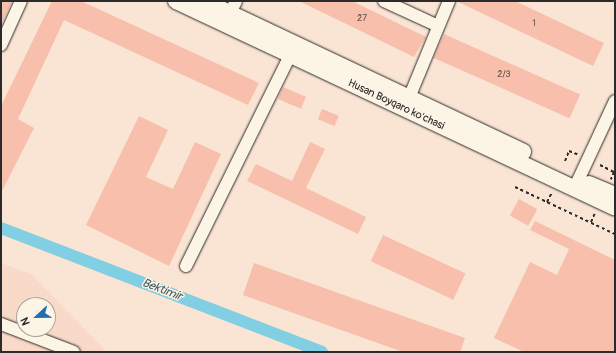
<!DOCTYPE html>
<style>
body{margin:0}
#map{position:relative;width:616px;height:353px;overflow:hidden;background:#fae5d4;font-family:Pangolin,sans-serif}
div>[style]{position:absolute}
.built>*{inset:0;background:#f9dac8}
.canal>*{height:12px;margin:-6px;padding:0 6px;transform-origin:6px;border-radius:6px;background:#82cee3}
.building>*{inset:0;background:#f7bfac;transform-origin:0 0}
.path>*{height:2px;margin-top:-1px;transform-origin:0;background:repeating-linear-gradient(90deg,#2b2b2b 0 3px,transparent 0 6px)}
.roads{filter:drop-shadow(0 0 1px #2b2b2b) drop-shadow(0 0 1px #2b2b2b)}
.minor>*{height:12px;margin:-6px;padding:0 6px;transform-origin:6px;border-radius:6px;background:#fcf5e5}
.major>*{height:16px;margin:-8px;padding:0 8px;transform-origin:8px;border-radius:8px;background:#fcf5e5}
span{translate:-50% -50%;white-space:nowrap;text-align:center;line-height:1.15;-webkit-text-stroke:3px #fcf5e5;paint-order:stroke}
.number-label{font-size:9px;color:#5e504b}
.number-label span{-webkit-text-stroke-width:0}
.street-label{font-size:11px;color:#2b2b2b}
.water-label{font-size:12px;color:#455c62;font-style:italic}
.frame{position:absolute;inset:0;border:2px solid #2b2b2b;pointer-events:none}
.north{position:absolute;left:16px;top:297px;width:40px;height:40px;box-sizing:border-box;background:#fcf5e5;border:1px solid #a8a49b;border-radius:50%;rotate:248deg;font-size:11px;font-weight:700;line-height:16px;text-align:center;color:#2b2b2b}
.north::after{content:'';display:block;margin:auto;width:14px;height:18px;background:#1f6fb2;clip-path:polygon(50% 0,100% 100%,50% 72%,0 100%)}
</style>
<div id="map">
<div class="built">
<div style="clip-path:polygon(evenodd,1px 263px,31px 274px,107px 352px,1px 352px,1px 263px,24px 305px,48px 305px,48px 329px,24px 329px,24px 305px)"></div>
</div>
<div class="canal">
<div style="left:1px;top:228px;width:344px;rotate:21.1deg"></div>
</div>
<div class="building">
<div style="clip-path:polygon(1px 1px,12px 1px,1px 25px)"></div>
<div style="clip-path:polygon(52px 1px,81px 1px,259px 83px,248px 105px,64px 20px,18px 119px,34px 128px,1px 193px,1px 106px)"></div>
<div style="clip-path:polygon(299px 1px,352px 1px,426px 37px,414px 57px)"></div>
<div style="clip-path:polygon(456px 1px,515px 1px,604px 43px,593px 66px)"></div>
<div style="left:444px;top:34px;width:149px;height:26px;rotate:24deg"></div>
<div style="left:283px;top:87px;width:25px;height:13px;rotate:23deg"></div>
<div style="left:322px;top:109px;width:18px;height:11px;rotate:22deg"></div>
<div style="clip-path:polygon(139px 116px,168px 130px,146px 177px,173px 189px,195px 142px,221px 154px,169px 266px,86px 225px)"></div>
<div style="clip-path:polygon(310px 142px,325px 149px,306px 188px,366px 217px,358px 234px,247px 181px,256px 164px,292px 181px)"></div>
<div style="left:519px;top:199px;width:21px;height:19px;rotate:29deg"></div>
<div style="clip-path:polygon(535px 221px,615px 260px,615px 352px,524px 352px,494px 338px,530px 262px,557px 275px,569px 249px,530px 230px)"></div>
<div style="left:383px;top:235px;width:91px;height:29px;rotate:25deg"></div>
<div style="clip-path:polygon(254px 263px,465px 338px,460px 352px,403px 352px,243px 295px)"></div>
</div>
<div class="path">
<div style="left:565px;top:161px;width:11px;rotate:-68deg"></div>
<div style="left:569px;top:151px;width:9px;rotate:21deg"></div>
<div style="left:600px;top:165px;width:16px;rotate:27deg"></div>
<div style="left:614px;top:172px;width:8px;rotate:113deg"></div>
<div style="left:515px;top:187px;width:110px;rotate:25.2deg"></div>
<div style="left:547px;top:202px;width:11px;rotate:-63deg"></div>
<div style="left:591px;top:222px;width:10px;rotate:-66deg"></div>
</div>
<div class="roads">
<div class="minor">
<div style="left:384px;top:1px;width:57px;rotate:24.8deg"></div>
<div style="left:230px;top:13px;width:13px;rotate:-63deg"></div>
<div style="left:1px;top:45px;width:48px;rotate:-65.6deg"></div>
<div style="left:409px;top:98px;width:105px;rotate:-67.6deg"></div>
<div style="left:574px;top:189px;width:97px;rotate:-65deg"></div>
<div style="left:186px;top:266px;width:237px;rotate:-63.7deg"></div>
<div style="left:1px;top:324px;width:78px;rotate:21deg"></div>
</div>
<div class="major">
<div style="left:176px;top:1px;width:485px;rotate:25.2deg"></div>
<div style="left:204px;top:1px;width:353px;rotate:25.3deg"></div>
<div style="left:589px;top:184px;width:28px;rotate:23deg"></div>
</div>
</div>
<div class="number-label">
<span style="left:362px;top:19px">27</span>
<span style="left:534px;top:24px">1</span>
<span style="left:504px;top:75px">2/3</span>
</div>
<div class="street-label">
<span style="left:396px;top:105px;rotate:25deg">Husan Boyqaro ko'chasi</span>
</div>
<div class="water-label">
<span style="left:162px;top:290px;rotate:21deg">Bektimir</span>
</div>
<div class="frame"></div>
<div class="north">N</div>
</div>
